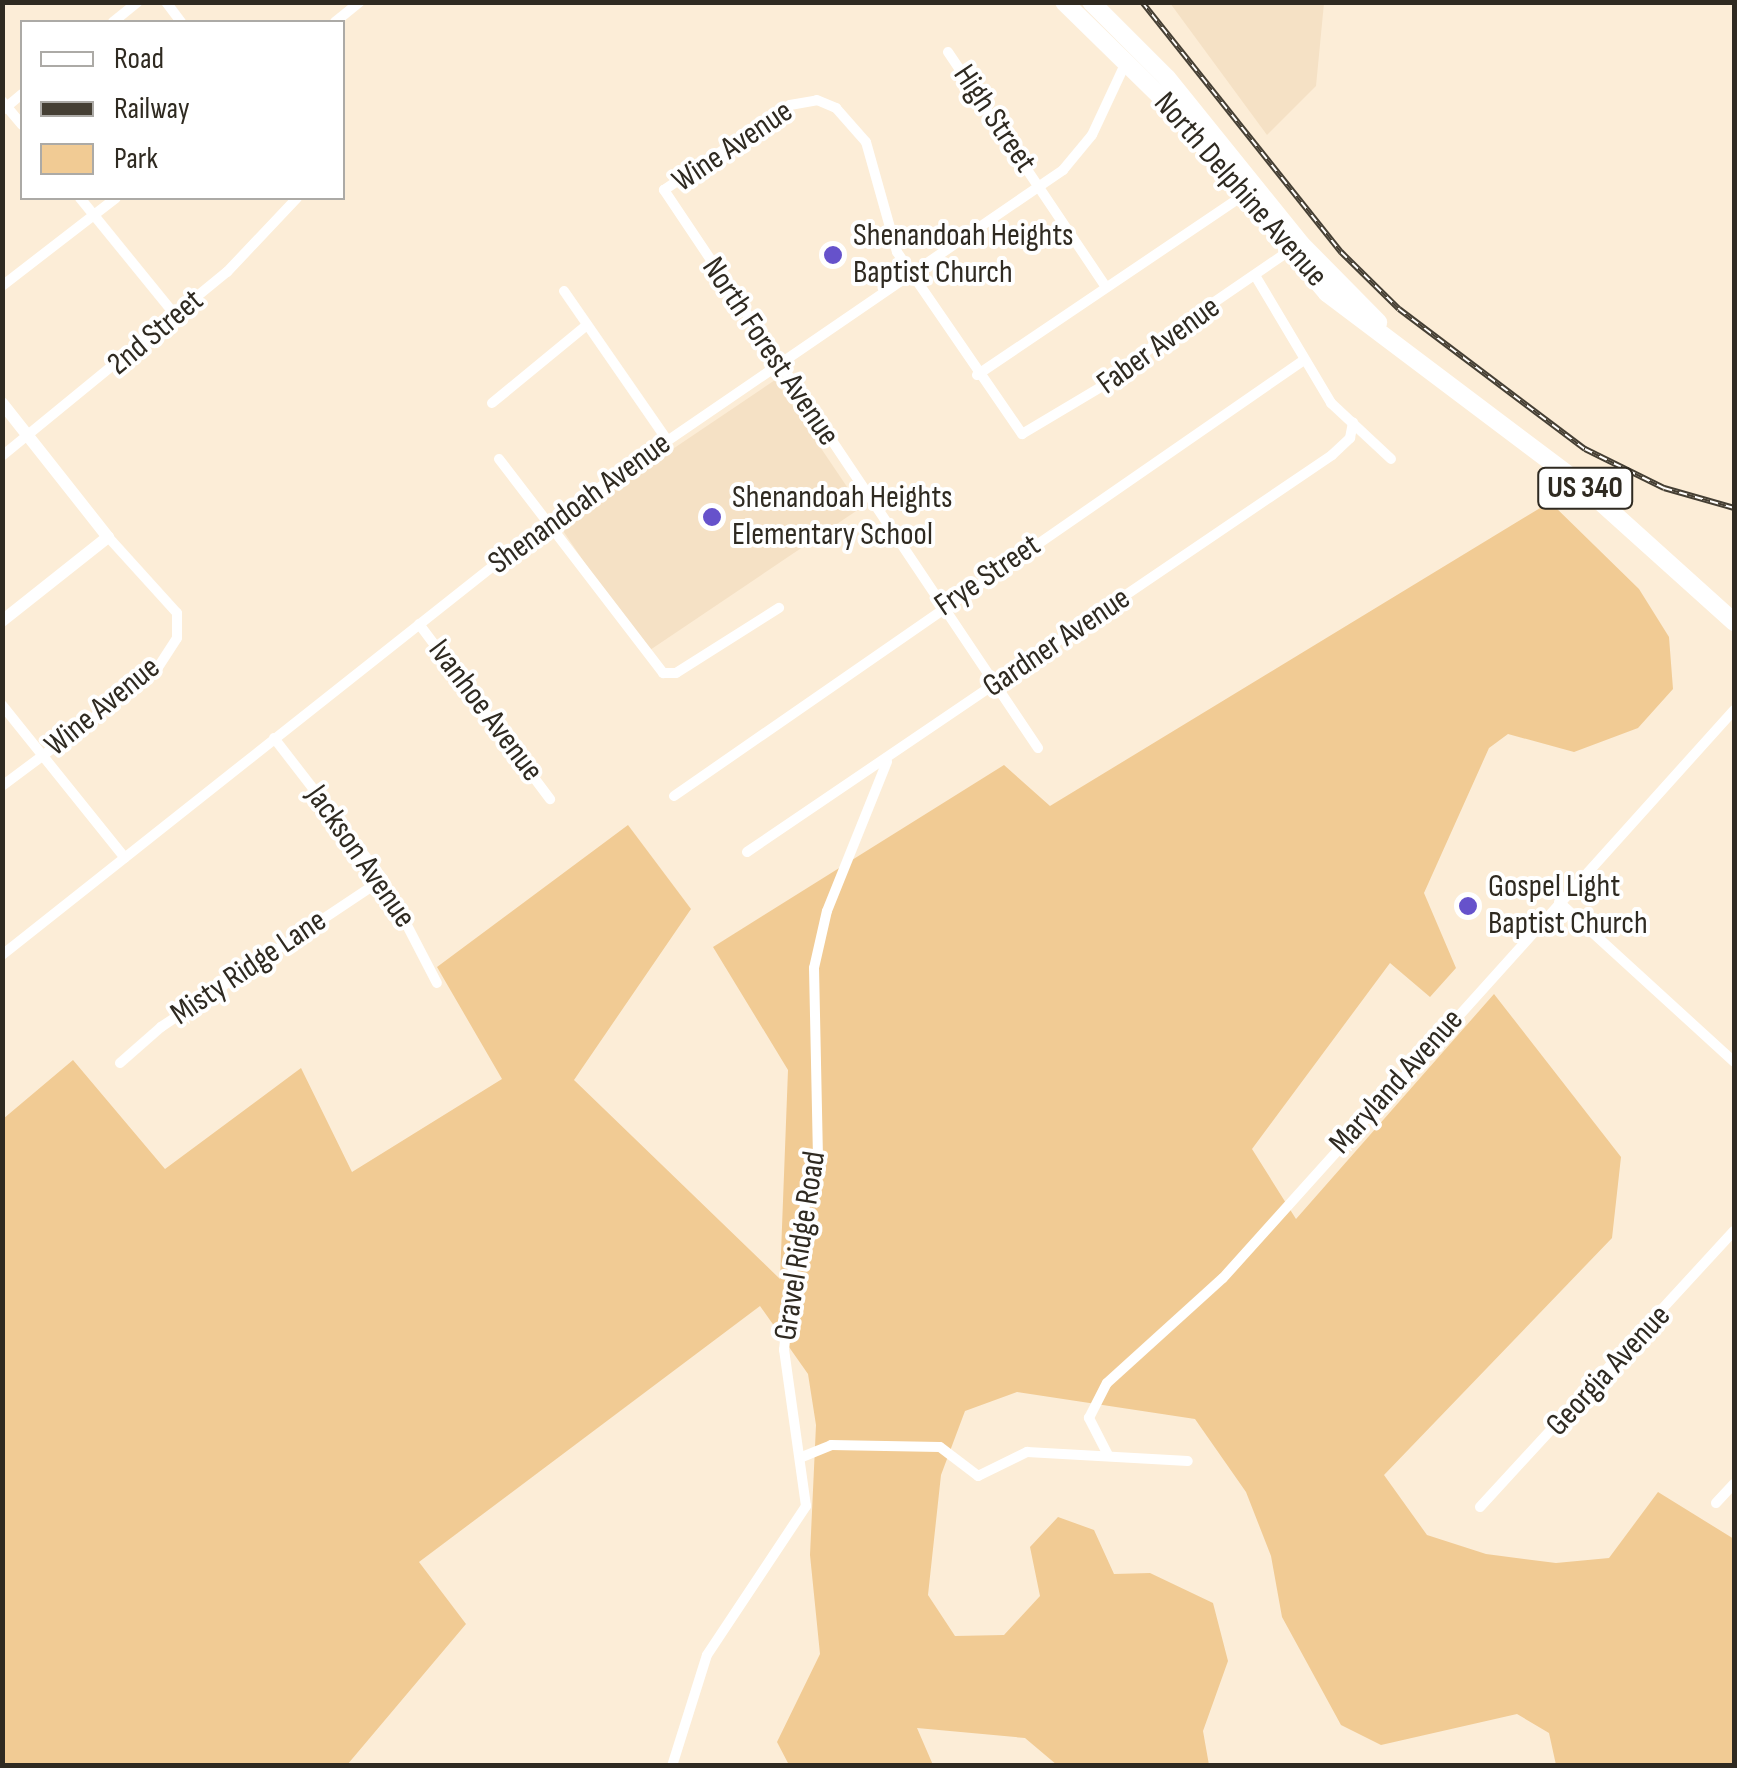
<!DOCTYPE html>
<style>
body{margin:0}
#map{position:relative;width:1737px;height:1768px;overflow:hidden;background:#fcedd7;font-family:"Sofia Sans Condensed",sans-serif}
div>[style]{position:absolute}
.built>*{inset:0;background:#f5e1c5;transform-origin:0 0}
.green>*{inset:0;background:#f1cb94}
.minor>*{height:10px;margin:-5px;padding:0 5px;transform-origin:5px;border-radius:5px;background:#fff}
.tertiary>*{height:12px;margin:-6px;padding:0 6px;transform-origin:6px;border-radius:6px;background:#fff}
.primary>*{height:18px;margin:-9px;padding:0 9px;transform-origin:9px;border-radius:9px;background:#fff}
.rail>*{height:6px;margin-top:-3px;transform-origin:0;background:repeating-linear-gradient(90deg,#fff 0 8px,#453f34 0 16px);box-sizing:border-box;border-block:2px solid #453f34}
.dots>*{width:28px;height:28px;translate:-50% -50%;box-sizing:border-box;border:5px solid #fff;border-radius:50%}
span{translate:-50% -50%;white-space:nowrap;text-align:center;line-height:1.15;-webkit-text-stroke:8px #fff;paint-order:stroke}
.shield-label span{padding:2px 8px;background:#fff;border:2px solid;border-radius:8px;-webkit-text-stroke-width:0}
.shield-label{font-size:30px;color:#2f2a21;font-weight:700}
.street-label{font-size:32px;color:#2f2a21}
.poi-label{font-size:32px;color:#2f2a21}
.left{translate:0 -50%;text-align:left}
.frame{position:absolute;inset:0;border:5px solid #2f2a21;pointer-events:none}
.legend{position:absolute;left:20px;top:20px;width:325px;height:180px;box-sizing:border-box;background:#fff;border:2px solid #acaaa6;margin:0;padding:12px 18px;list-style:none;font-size:30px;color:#2f2a21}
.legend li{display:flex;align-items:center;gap:20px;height:50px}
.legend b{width:50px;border:2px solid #acaaa6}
</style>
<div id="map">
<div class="built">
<div style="clip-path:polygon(1170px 3px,1324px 3px,1316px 86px,1267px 135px)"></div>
<div style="left:775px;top:380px;width:154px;height:260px;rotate:56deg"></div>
</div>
<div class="green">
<div style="clip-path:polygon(1550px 502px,1639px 589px,1669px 637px,1673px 689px,1638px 728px,1574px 752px,1508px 734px,1489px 748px,1424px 893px,1456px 968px,1430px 997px,1390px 963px,1252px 1149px,1296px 1219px,1494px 994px,1621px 1157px,1612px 1238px,1384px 1475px,1427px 1535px,1486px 1554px,1556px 1563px,1609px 1558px,1658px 1492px,1734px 1539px,1734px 1765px,1556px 1765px,1549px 1733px,1517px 1714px,1381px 1745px,1341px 1725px,1282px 1617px,1271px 1556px,1246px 1492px,1195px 1419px,1017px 1392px,965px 1411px,941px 1475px,928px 1595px,955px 1636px,1004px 1635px,1040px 1596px,1030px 1547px,1058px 1517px,1094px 1530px,1114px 1574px,1150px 1573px,1213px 1603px,1228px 1661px,1203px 1731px,1209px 1765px,1057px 1765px,1025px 1738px,917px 1728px,933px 1765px,789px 1765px,777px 1742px,820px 1654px,810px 1555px,816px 1425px,808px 1374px,760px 1306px,419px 1562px,466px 1624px,347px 1765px,3px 1766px,3px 1119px,73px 1060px,165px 1169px,301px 1068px,352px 1172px,502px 1079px,437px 967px,628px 825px,691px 909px,574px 1080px,780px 1279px,788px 1070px,713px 947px,1004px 765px,1050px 806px)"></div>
</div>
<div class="minor">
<div style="left:166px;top:2px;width:25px;rotate:53deg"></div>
<div style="left:113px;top:22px;width:32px;rotate:-39deg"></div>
<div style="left:335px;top:22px;width:32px;rotate:-39deg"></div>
<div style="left:948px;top:52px;width:283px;rotate:56.1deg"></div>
<div style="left:2px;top:101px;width:31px;rotate:50deg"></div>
<div style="left:4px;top:109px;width:23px;rotate:-40deg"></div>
<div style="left:80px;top:198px;width:152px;rotate:50.9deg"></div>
<div style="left:1256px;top:277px;width:147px;rotate:59.2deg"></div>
<div style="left:1331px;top:403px;width:82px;rotate:43deg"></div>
<div style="left:2px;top:286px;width:144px;rotate:-37.7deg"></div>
<div style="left:564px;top:291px;width:181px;rotate:55.3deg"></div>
<div style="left:977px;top:375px;width:318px;rotate:-34deg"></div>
<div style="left:492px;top:403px;width:123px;rotate:-39.4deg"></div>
<div style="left:2px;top:456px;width:291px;rotate:-39.3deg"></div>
<div style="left:227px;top:272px;width:102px;rotate:-46.6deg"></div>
<div style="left:499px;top:459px;width:270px;rotate:52.5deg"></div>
<div style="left:663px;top:673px;width:13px"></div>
<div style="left:676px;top:673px;width:122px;rotate:-32.3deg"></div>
<div style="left:419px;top:624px;width:219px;rotate:53.2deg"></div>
<div style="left:2px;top:705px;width:196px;rotate:51.2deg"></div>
<div style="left:274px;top:738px;width:178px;rotate:52.3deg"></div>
<div style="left:383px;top:879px;width:117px;rotate:62.6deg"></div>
<div style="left:1038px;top:748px;width:672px;rotate:-123.83deg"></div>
<div style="left:664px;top:190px;width:152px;rotate:-34deg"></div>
<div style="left:790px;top:105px;width:27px;rotate:-10deg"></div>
<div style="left:817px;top:100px;width:21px;rotate:23deg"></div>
<div style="left:836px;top:108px;width:45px;rotate:48.6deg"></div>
<div style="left:866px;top:142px;width:114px;rotate:74.3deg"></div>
<div style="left:897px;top:252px;width:221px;rotate:55.5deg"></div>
<div style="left:1022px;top:434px;width:109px;rotate:-30.8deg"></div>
<div style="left:1116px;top:378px;width:61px;rotate:-41deg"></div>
<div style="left:1162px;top:338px;width:158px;rotate:-34.4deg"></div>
<div style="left:2px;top:786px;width:191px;rotate:-36.7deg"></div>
<div style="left:155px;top:672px;width:40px;rotate:-57.1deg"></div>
<div style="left:177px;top:638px;width:25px;rotate:-90deg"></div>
<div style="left:177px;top:613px;width:103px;rotate:-132.2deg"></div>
<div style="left:674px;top:796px;width:766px;rotate:-34.69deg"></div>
<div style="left:747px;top:852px;width:707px;rotate:-34.16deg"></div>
<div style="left:1332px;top:455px;width:25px;rotate:-43deg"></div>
<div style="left:1350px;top:438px;width:16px;rotate:-79deg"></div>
<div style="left:1559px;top:902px;width:237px;rotate:42.4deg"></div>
<div style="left:2px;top:955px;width:694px;rotate:-38.39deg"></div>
<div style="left:546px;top:524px;width:627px;rotate:-34.4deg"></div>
<div style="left:1063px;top:170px;width:45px;rotate:-50.4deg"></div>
<div style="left:1092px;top:135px;width:83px;rotate:-65deg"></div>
<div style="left:120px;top:1063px;width:55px;rotate:-41.3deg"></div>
<div style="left:161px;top:1027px;width:267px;rotate:-33.7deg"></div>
<div style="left:1108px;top:1455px;width:42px;rotate:-117.2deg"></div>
<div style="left:1089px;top:1418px;width:39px;rotate:-63deg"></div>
<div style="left:1107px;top:1383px;width:156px;rotate:-42.2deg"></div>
<div style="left:1223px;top:1278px;width:764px;rotate:-48.02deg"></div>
<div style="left:802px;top:1457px;width:31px;rotate:-22deg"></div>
<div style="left:831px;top:1445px;width:109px;rotate:1.1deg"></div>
<div style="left:940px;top:1447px;width:48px;rotate:37.3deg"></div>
<div style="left:978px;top:1476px;width:55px;rotate:-26.1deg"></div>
<div style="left:1027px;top:1452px;width:161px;rotate:3.2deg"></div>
<div style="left:1716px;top:1503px;width:26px;rotate:-47deg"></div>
<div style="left:1480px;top:1507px;width:375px;rotate:-47.4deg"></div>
<div style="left:672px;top:1766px;width:116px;rotate:-72.5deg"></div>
<div style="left:707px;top:1655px;width:179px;rotate:-56.4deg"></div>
<div style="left:806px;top:1506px;width:158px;rotate:-98deg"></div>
<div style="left:784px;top:1350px;width:113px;rotate:-83.9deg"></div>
<div style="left:796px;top:1238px;width:83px;rotate:-74.6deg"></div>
<div style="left:818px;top:1158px;width:190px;rotate:-91.2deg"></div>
<div style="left:814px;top:968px;width:58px;rotate:-77.2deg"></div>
<div style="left:827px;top:911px;width:161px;rotate:-68.1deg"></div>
</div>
<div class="tertiary">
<div style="left:2px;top:403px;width:171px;rotate:51.7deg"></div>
<div style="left:108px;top:537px;width:135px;rotate:141.6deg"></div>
</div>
<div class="primary">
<div style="left:1064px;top:2px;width:139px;rotate:44.4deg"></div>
<div style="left:1163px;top:99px;width:254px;rotate:49.8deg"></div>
<div style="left:1327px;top:293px;width:322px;rotate:37deg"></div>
<div style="left:1584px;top:487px;width:202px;rotate:42deg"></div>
<div style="left:1091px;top:2px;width:107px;rotate:45deg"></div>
<div style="left:1167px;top:78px;width:213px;rotate:51.1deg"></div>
<div style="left:1301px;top:244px;width:110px;rotate:45.4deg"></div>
</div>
<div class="rail">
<div style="left:1142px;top:2px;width:320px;rotate:51.5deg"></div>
<div style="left:1341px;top:252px;width:81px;rotate:44.5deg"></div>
<div style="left:1399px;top:309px;width:233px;rotate:37deg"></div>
<div style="left:1585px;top:449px;width:88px;rotate:26.3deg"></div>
<div style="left:1664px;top:488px;width:73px;rotate:15.9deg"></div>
</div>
<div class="dots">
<div style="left:833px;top:255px;background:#6652cb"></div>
<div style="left:712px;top:517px;background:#6652cb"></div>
<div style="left:1468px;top:906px;background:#6652cb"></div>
</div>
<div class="shield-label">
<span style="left:1585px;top:488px">US 340</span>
</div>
<div class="street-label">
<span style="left:994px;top:119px;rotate:56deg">High Street</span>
<span style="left:733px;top:147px;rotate:-34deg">Wine Avenue</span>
<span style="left:1240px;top:190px;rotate:49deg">North Delphine Avenue</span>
<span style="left:156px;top:333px;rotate:-40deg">2nd Street</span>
<span style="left:1159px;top:346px;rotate:-36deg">Faber Avenue</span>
<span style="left:770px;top:352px;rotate:56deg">North Forest Avenue</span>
<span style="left:580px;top:504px;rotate:-36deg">Shenandoah Avenue</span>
<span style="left:988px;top:576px;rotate:-34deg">Frye Street</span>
<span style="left:1057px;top:643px;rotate:-34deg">Gardner Avenue</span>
<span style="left:103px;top:707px;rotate:-39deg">Wine Avenue</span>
<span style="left:485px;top:711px;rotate:53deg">Ivanhoe Avenue</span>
<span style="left:360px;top:857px;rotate:55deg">Jackson Avenue</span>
<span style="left:249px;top:968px;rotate:-34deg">Misty Ridge Lane</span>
<span style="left:1397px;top:1082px;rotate:-48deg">Maryland Avenue</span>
<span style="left:801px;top:1246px;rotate:-81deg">Gravel Ridge Road</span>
<span style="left:1609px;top:1371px;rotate:-47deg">Georgia Avenue</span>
</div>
<div class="poi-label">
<span class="left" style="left:853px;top:255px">Shenandoah Heights<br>Baptist Church</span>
<span class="left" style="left:732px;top:517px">Shenandoah Heights<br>Elementary School</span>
<span class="left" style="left:1488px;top:906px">Gospel Light<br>Baptist Church</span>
</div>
<div class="frame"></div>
<ul class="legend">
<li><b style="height:12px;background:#fff"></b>Road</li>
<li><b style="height:12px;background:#453f34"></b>Railway</li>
<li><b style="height:28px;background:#f1cb94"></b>Park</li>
</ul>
</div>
